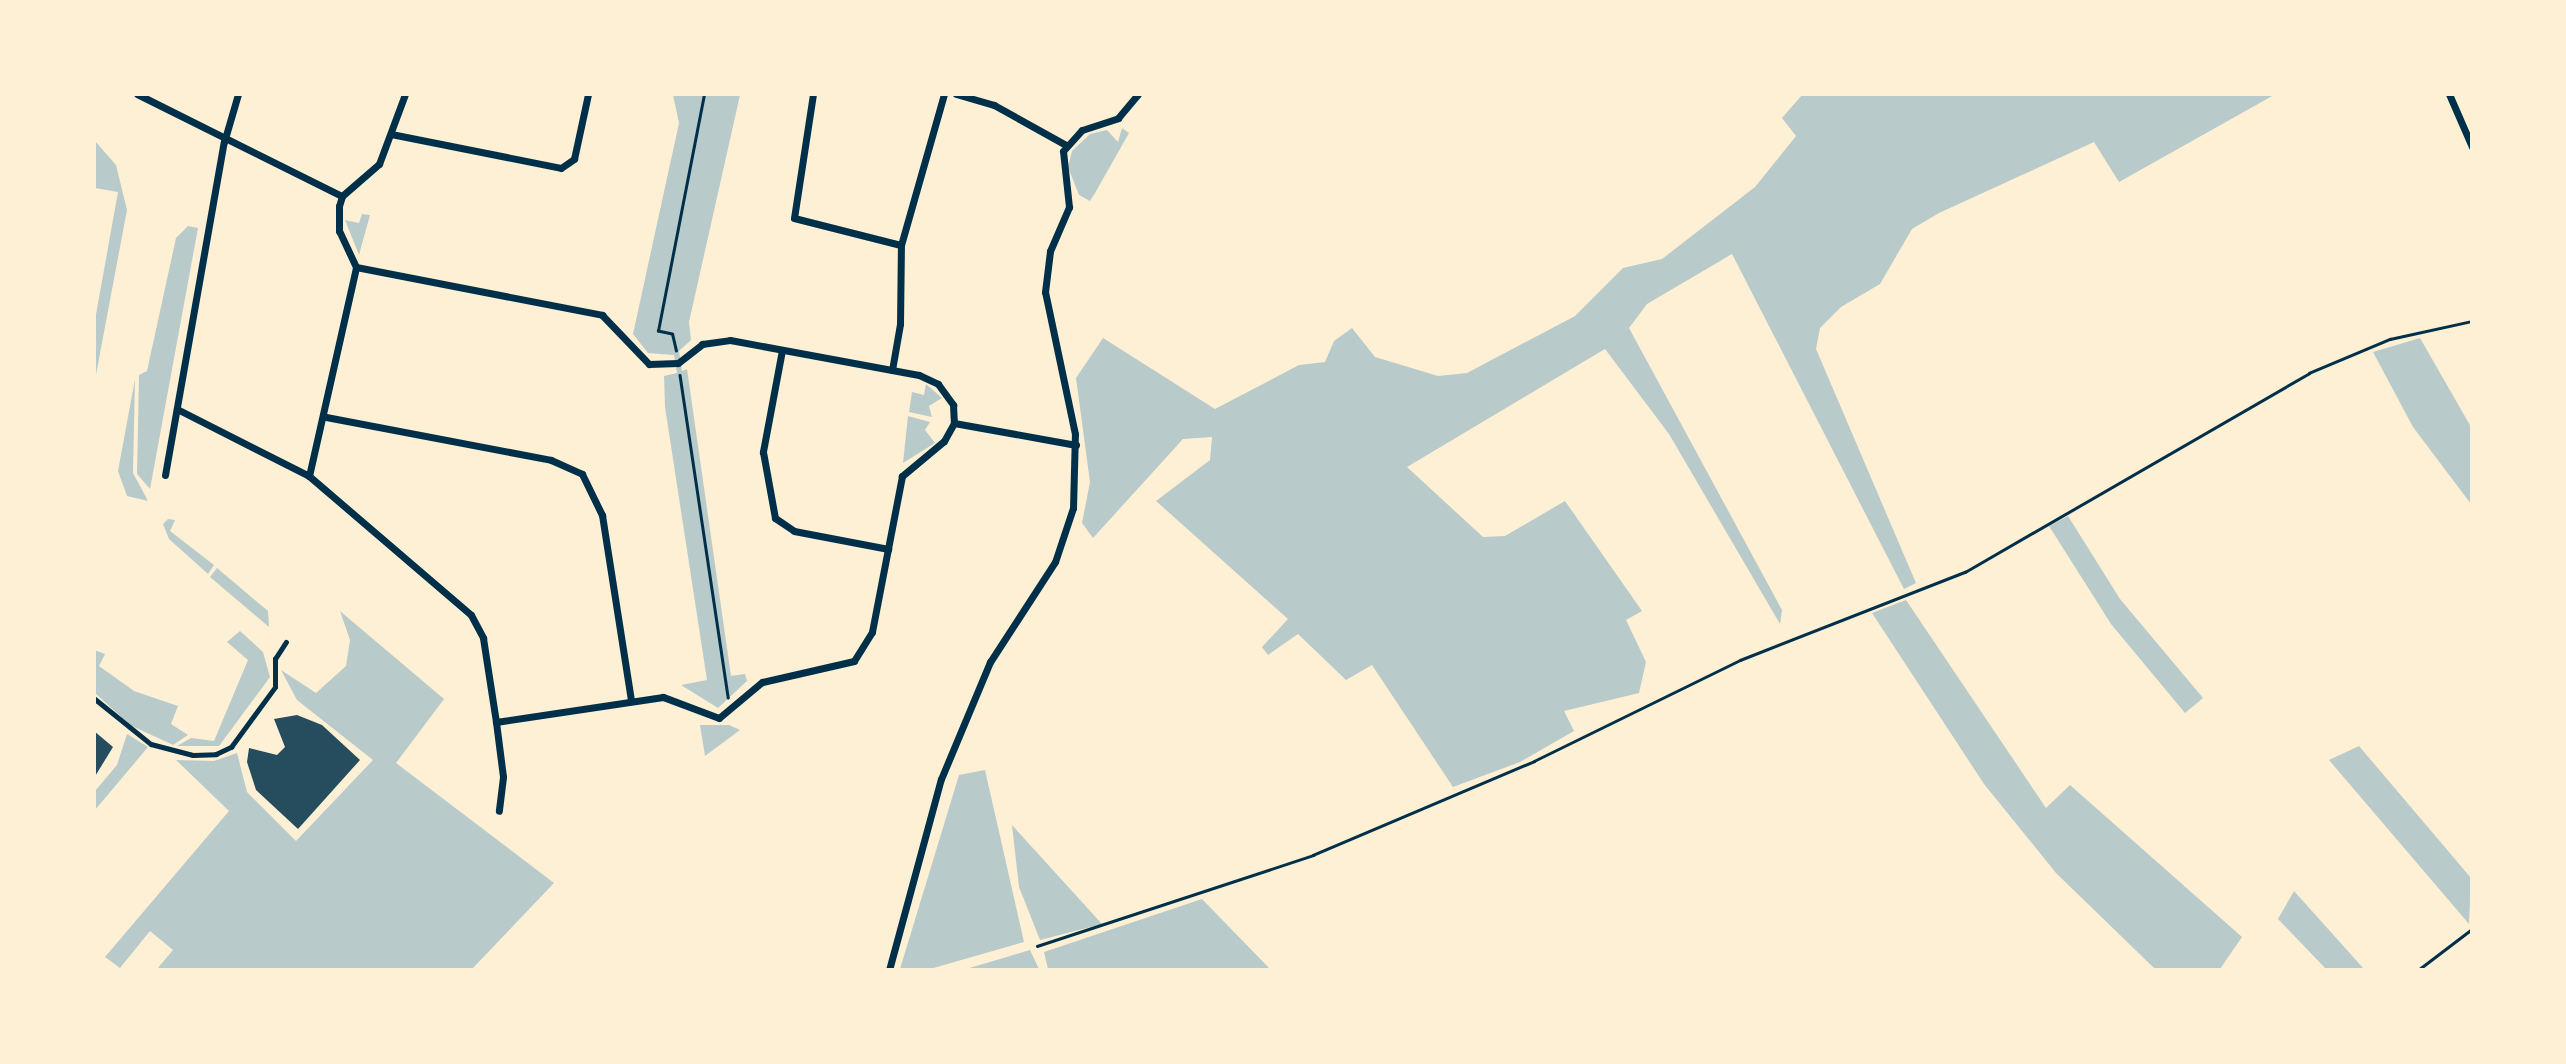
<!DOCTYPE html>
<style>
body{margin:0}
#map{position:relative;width:2566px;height:1064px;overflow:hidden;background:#fdf0d5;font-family:"Archivo Narrow",sans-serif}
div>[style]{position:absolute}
.green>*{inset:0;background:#b9caca}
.building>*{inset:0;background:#264d5e}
.path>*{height:2.5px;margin:-1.25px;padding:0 1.25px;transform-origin:1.25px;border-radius:1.25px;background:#003049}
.service>*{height:4.5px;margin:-2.25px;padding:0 2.25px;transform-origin:2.25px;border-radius:2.25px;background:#003049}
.minor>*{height:7px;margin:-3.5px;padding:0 3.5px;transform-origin:3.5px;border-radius:3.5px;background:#003049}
span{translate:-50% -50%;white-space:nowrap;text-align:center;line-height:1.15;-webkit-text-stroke:5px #fdf0d5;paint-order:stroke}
.frame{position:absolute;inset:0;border:96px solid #fdf0d5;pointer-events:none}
</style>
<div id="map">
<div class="green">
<div style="clip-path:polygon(673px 95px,740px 95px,689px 322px,691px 340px,679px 351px,682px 371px,687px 369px,731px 676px,745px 674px,747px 681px,718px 708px,681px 685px,707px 680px,665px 407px,664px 376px,677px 373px,674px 355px,648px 353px,633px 334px,679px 123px)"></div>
<div style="clip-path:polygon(1802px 95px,2274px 95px,2119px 182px,2094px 142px,1939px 213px,1912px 229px,1880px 284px,1841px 307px,1820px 328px,1816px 349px,1916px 583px,1904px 589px,1732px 254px,1647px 304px,1629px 328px,1782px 610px,1780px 624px,1669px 434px,1605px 349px,1407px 467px,1483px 537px,1505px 536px,1565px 501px,1642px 611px,1626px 620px,1646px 662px,1639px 693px,1564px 711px,1574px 731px,1520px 762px,1453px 787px,1372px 665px,1346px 680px,1298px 634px,1268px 655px,1262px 647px,1288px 619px,1156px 501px,1210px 460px,1212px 437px,1183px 439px,1093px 538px,1082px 523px,1090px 482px,1076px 378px,1103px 338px,1215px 409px,1299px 365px,1325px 362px,1334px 341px,1352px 328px,1375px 357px,1438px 376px,1467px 373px,1575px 316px,1623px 268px,1662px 259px,1755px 187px,1796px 136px,1782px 118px)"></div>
<div style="clip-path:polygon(1122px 128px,1129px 133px,1095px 193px,1090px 201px,1079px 195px,1068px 167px,1072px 151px,1090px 134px,1107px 130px,1118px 142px)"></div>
<div style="clip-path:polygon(95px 141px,116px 165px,127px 210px,95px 380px,95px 320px,118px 192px,95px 188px)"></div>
<div style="clip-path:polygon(362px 214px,370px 215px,359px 255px,345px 220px,359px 223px)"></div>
<div style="clip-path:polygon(188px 226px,198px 228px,150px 489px,137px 474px,139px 375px,147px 371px,176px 238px)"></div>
<div style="clip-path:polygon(2420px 338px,2471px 427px,2471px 504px,2413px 427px,2373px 352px)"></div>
<div style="clip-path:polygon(135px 379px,133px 473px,148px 501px,127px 496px,118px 471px)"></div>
<div style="clip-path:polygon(926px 384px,942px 398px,929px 406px,932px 417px,909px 412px,912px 392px,924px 395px)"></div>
<div style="clip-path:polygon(908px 416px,930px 422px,925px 430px,935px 443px,903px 463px)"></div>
<div style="clip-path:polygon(2068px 516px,2120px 599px,2203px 698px,2185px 713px,2111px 624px,2049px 526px)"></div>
<div style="clip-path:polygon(168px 519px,175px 520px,170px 531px,214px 565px,208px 574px,169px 539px,163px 524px)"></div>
<div style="clip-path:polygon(217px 568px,268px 611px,269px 627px,210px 577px)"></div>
<div style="clip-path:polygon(1906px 600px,2046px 808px,2070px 785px,2242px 937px,2220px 969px,2155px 969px,2056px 873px,1984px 784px,1872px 613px)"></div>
<div style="clip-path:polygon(340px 611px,444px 699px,396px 763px,554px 883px,472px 969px,157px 969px,173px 950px,150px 931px,120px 968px,105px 957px,229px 811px,176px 760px,214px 761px,237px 753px,247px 792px,296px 841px,373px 760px,297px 700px,281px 670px,316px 693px,346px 666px,350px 640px)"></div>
<div style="clip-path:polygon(240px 631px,263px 652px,270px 677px,219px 746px,177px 746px,191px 738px,214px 741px,248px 660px,227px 642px)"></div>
<div style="clip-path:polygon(94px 650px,105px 654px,99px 666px,134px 691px,178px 706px,171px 724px,188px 735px,173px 745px,130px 725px,95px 693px)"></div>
<div style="clip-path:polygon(700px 725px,729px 725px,740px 730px,705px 756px)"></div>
<div style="clip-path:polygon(127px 734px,148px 747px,95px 810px,95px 791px,117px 765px)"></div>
<div style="clip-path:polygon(2359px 746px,2471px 878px,2469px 924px,2329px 760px)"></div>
<div style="clip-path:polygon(985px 770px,1024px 942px,930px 969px,900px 969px,959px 775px)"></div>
<div style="clip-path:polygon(1012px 825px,1102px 924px,1040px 940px,1019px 887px)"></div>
<div style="clip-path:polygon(2294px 891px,2364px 969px,2326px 969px,2278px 919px)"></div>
<div style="clip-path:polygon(1202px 899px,1270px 969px,1048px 969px,1044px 952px)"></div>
<div style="clip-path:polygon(1030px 950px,1039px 969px,966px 969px,1000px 959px)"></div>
</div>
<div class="building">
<div style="clip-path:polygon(297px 715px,322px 725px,360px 760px,298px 829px,256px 790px,247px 762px,249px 748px,277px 755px,285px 747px,274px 719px)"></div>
<div style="clip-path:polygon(94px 731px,113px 747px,94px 778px)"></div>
</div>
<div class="path">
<div style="left:676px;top:351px;width:17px;rotate:-103deg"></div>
<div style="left:672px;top:334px;width:14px;rotate:-168deg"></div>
<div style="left:658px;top:331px;width:241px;rotate:-79deg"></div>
<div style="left:680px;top:375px;width:326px;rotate:81.5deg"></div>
<div style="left:1037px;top:946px;width:291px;rotate:-18.2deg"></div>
<div style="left:1313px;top:855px;width:240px;rotate:-23deg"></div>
<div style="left:1534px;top:761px;width:229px;rotate:-26.1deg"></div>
<div style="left:1740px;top:660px;width:242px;rotate:-21.4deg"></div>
<div style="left:1965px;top:572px;width:397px;rotate:-30deg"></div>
<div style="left:2309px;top:373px;width:88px;rotate:-22.8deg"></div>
<div style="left:2390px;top:339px;width:84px;rotate:-12.4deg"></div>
<div style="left:2418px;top:970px;width:68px;rotate:-37.2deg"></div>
</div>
<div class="service">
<div style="left:94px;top:698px;width:73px;rotate:38.9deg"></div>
<div style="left:151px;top:744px;width:43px;rotate:14.7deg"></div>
<div style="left:193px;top:755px;width:23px;rotate:-2deg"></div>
<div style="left:216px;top:754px;width:17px;rotate:-25deg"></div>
<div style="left:231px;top:747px;width:74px;rotate:-53.7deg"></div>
<div style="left:275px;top:687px;width:28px;rotate:-90deg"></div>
<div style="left:275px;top:659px;width:20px;rotate:-57deg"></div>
</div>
<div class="minor">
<div style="left:137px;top:94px;width:229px;rotate:26.5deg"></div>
<div style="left:813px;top:94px;width:125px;rotate:98.7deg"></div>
<div style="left:794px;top:218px;width:110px;rotate:14.2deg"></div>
<div style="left:956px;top:94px;width:40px;rotate:16deg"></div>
<div style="left:994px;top:105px;width:82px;rotate:29.1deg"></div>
<div style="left:2449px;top:94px;width:58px;rotate:66.5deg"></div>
<div style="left:391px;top:134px;width:173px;rotate:11.3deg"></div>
<div style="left:561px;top:168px;width:16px;rotate:-35deg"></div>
<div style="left:574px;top:159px;width:66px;rotate:-77.8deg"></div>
<div style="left:356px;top:267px;width:251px;rotate:11deg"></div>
<div style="left:602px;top:315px;width:68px;rotate:46.2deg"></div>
<div style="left:649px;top:364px;width:29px;rotate:-2deg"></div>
<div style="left:678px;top:363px;width:31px;rotate:-38deg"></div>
<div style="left:702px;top:344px;width:28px;rotate:-8deg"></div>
<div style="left:730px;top:340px;width:192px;rotate:10.5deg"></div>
<div style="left:919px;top:375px;width:21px;rotate:25deg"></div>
<div style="left:938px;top:384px;width:26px;rotate:54deg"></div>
<div style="left:953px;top:405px;width:18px;rotate:87deg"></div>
<div style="left:954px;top:423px;width:21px;rotate:119deg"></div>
<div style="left:944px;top:441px;width:55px;rotate:140.2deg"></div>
<div style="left:902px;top:476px;width:159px;rotate:100.9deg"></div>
<div style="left:872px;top:632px;width:34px;rotate:122deg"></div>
<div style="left:854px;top:661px;width:94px;rotate:167.1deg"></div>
<div style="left:762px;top:682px;width:56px;rotate:140.1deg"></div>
<div style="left:719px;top:718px;width:60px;rotate:-159.4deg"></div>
<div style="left:663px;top:697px;width:169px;rotate:171.5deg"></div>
<div style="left:782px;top:350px;width:104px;rotate:100.6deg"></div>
<div style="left:763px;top:452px;width:67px;rotate:79.7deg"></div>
<div style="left:775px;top:518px;width:23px;rotate:34deg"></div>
<div style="left:794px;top:531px;width:96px;rotate:10.8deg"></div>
<div style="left:892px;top:370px;width:47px;rotate:-80.1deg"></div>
<div style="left:900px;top:324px;width:79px;rotate:-89.3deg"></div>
<div style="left:901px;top:245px;width:157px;rotate:-74.1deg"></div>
<div style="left:177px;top:409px;width:148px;rotate:26.9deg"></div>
<div style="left:309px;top:476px;width:213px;rotate:40.6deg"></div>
<div style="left:471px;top:615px;width:26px;rotate:62deg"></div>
<div style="left:483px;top:638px;width:85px;rotate:81.2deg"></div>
<div style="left:496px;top:722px;width:55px;rotate:82.7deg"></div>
<div style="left:503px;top:777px;width:34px;rotate:97deg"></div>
<div style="left:326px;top:417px;width:229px;rotate:10.8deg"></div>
<div style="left:551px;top:460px;width:34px;rotate:24deg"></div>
<div style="left:582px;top:474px;width:46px;rotate:64deg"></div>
<div style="left:602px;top:515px;width:188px;rotate:81.1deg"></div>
<div style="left:954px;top:423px;width:124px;rotate:10.2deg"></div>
<div style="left:165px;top:475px;width:338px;rotate:-80deg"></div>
<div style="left:224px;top:142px;width:50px;rotate:-73.7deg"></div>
<div style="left:309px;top:476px;width:214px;rotate:-77.3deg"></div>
<div style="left:356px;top:267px;width:40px;rotate:-115deg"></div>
<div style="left:339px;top:231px;width:25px;rotate:-90deg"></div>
<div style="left:339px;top:206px;width:10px;rotate:-73deg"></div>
<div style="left:342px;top:196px;width:49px;rotate:-40.9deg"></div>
<div style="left:379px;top:164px;width:75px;rotate:-69.6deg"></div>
<div style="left:889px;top:970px;width:198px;rotate:-74.8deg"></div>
<div style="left:941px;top:779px;width:127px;rotate:-67.3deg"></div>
<div style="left:990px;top:662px;width:119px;rotate:-57deg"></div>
<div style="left:1055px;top:562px;width:57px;rotate:-71.6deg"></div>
<div style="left:1073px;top:508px;width:74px;rotate:-88.5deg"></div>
<div style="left:1075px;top:434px;width:145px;rotate:-101.9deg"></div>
<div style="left:1045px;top:292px;width:41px;rotate:-83deg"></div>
<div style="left:1050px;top:251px;width:48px;rotate:-66.6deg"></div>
<div style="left:1069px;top:207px;width:56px;rotate:-96.1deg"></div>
<div style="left:1063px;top:151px;width:28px;rotate:-48deg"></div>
<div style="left:1082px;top:130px;width:38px;rotate:-18deg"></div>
<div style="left:1118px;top:118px;width:31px;rotate:-50deg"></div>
</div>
<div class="frame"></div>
</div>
